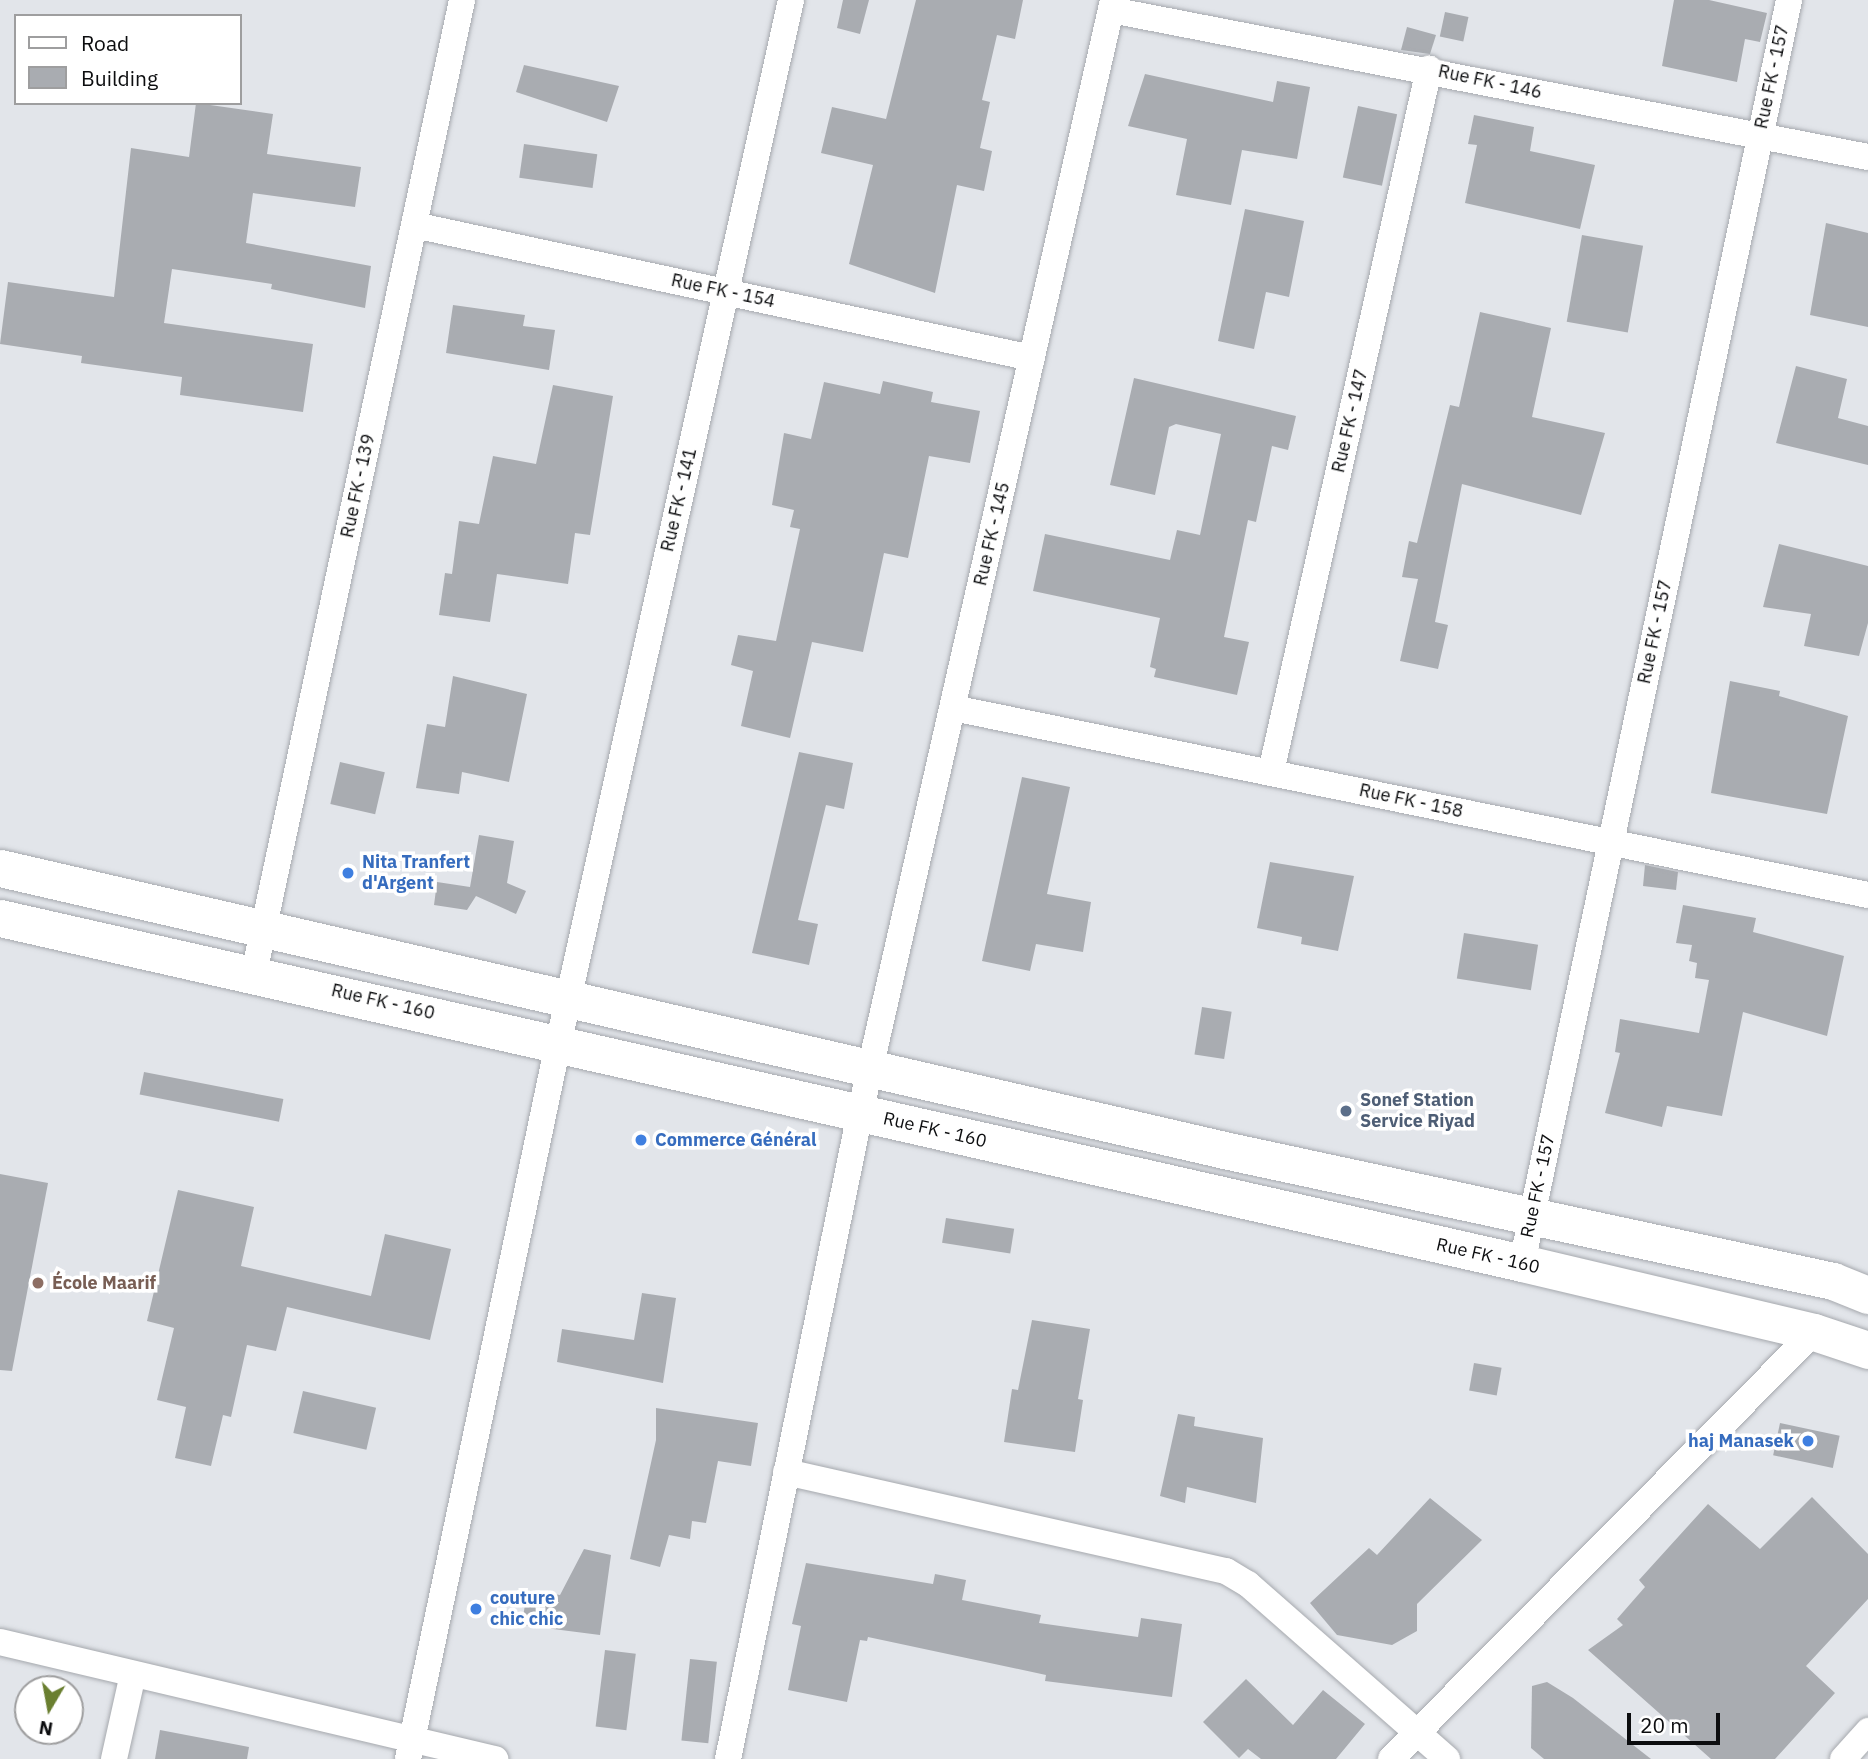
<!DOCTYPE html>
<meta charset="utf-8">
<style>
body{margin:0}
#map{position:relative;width:1868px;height:1759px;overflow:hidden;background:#e2e5ea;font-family:"IBM Plex Sans",sans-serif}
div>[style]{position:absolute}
.building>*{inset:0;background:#a9acb1;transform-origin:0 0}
.roads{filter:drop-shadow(0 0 2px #a6a9ae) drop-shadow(0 0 2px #a6a9ae)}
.street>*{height:26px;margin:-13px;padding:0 13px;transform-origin:13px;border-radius:13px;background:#fff}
.secondary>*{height:37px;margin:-18.5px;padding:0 18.5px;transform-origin:18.5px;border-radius:18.5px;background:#fff}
.dots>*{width:19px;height:19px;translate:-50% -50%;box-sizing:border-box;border:4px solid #fff;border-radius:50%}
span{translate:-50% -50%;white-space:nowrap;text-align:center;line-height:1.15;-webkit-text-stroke:7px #fff;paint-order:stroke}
.street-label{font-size:18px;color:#0c0d0f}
.shop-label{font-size:18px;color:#366cbe;font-weight:700}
.left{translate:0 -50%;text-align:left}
.right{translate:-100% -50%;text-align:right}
.service-label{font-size:18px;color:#4e5e75;font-weight:700}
.education-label{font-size:18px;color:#785e54;font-weight:700}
.legend{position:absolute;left:14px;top:14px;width:228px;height:91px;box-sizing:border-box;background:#fff;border:2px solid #9e9e9f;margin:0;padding:9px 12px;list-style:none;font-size:21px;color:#0c0d0f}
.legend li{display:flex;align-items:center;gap:14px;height:35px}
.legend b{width:35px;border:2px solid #9e9e9f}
.north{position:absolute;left:14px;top:1675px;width:70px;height:70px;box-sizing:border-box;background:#fff;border:2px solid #9e9e9f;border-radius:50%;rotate:190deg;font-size:19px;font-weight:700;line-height:28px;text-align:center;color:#0c0d0f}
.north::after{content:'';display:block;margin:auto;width:24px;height:32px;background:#6a7f30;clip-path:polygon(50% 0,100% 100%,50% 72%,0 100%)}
.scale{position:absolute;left:1627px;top:1713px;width:93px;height:32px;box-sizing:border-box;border:4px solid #0c0d0f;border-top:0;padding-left:9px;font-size:21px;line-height:24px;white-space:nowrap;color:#0c0d0f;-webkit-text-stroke:5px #fff;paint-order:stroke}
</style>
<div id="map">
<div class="building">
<div style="clip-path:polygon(843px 0,869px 0,860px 34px,837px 28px)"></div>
<div style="clip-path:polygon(916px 0,1023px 0,1015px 39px,997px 35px,982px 100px,990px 102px,980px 148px,992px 151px,984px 191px,957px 185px,935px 293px,849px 264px,873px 165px,821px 153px,832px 107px,886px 119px)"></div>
<div style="clip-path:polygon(1674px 0,1709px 0,1767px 13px,1760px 42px,1745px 39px,1737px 82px,1662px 66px)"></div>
<div style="left:1445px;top:12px;width:24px;height:25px;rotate:12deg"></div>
<div style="clip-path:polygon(1407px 27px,1436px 35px,1430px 54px,1401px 50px)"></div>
<div style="clip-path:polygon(524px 65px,619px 86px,607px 122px,516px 92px)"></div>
<div style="clip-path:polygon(1145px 74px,1273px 102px,1277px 81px,1310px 87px,1297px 159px,1242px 150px,1231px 205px,1176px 195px,1187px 139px,1128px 126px)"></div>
<div style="clip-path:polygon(196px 103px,273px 114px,267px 154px,361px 167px,355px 207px,253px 193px,246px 243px,371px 266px,365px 308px,271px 289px,272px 284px,172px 269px,164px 323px,313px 344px,303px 412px,180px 395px,182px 377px,81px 363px,82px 356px,0 344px,8px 282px,114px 297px,131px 148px,189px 157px)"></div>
<div style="left:1358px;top:106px;width:40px;height:73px;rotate:12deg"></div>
<div style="clip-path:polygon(1474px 115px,1534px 127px,1530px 151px,1595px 165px,1580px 229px,1465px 203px,1477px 145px,1468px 144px)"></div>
<div style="left:524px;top:144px;width:74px;height:34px;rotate:8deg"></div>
<div style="clip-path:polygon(1245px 209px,1304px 221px,1289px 297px,1266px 292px,1254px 349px,1218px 341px)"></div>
<div style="clip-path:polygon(1826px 223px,1868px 233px,1868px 327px,1810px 315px)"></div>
<div style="left:1582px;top:235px;width:62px;height:88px;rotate:10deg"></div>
<div style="clip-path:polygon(453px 305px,525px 315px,523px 326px,555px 330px,549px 370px,446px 353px)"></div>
<div style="clip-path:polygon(1480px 312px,1551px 328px,1532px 417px,1605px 433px,1581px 515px,1462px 484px,1435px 622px,1448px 625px,1438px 669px,1400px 661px,1418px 579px,1402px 577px,1409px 541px,1417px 543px,1450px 405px,1459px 407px)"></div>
<div style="clip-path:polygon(1796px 366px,1847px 379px,1838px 418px,1868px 426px,1868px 465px,1776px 443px)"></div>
<div style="clip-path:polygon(1134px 378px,1296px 416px,1288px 450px,1272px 446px,1256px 522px,1248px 520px,1224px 637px,1249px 642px,1237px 695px,1154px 677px,1156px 669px,1150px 667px,1160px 618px,1033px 591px,1045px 534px,1170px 560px,1177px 530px,1200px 535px,1221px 434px,1176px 424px,1169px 427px,1155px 495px,1110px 485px)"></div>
<div style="clip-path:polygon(883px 381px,933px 392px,931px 402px,980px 411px,970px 463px,929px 456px,908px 558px,884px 553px,863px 652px,812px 642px,790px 738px,741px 726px,753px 671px,731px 665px,738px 635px,776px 641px,800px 529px,790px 527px,794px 510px,772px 505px,784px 433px,811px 439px,824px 382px,880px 394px)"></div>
<div style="clip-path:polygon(553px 385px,613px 396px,590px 535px,575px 533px,568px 584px,497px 574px,490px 622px,439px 615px,445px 573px,452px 574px,459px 521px,479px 524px,493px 456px,536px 464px)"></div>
<div style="clip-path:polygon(1779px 544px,1868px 566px,1868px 623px,1859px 656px,1804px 646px,1811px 614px,1763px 607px)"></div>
<div style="clip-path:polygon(453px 676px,527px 694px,509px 782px,462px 772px,459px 794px,416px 788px,427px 724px,445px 727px)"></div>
<div style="clip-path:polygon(1730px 681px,1780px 691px,1779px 696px,1848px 716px,1827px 814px,1711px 793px)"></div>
<div style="clip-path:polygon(799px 752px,853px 763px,844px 809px,826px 805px,798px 920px,818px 924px,809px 965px,752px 953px)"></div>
<div style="left:340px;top:762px;width:46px;height:43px;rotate:13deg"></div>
<div style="clip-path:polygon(1022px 777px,1070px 787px,1047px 894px,1091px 902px,1083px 952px,1036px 944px,1030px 971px,982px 961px)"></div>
<div style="clip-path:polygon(479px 835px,514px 841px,507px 883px,526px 891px,516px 914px,476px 896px,467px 910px,434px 905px,437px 882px,470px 887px)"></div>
<div style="clip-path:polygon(1270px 862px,1354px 876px,1338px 951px,1301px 944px,1302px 937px,1257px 928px)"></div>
<div style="clip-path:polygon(1645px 865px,1678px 872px,1676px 890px,1643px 886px)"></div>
<div style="clip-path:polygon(1683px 905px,1756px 918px,1753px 932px,1844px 956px,1827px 1036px,1743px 1012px,1722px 1116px,1667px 1106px,1662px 1127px,1605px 1113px,1620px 1053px,1615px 1052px,1620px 1019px,1699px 1033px,1709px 980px,1695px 978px,1697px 963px,1689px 961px,1692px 945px,1676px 943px)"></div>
<div style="left:1464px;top:933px;width:75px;height:46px;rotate:9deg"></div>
<div style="left:1202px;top:1007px;width:30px;height:48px;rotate:9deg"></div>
<div style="left:144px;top:1072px;width:142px;height:23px;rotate:11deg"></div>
<div style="clip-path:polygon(0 1174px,48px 1183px,12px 1371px,0 1370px)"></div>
<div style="clip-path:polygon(178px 1190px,254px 1207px,241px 1266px,371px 1296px,385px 1234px,451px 1249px,430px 1340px,287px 1307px,276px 1351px,247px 1345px,231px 1417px,223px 1415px,211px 1466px,175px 1458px,186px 1407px,157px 1400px,174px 1328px,147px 1321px)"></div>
<div style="left:946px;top:1218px;width:69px;height:25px;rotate:9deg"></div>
<div style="clip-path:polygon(642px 1293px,676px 1298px,663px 1383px,557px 1362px,562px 1329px,634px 1340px)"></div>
<div style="clip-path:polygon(1032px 1320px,1090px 1329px,1078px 1399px,1083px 1400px,1075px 1452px,1004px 1442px,1012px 1389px,1018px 1390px)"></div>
<div style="left:1474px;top:1363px;width:28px;height:28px;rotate:10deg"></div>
<div style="left:303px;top:1391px;width:75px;height:43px;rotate:13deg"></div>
<div style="clip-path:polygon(656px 1408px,758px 1423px,751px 1466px,718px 1461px,706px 1523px,692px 1521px,690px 1539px,669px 1535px,660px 1567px,630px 1559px,656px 1440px)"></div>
<div style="clip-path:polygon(1178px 1414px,1195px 1417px,1194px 1426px,1263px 1438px,1256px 1503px,1187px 1487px,1185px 1503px,1160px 1496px)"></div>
<div style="left:1780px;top:1423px;width:61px;height:33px;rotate:12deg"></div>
<div style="clip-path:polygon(1812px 1497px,1868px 1554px,1868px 1599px,1806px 1666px,1835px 1693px,1775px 1759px,1711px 1759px,1588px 1650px,1623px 1625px,1617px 1619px,1645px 1587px,1639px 1580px,1708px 1504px,1760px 1549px)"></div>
<div style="clip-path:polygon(1430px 1498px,1482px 1540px,1417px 1604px,1417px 1631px,1392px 1645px,1337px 1635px,1310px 1603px,1369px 1548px,1377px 1555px)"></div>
<div style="clip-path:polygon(584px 1549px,611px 1555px,600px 1635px,522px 1625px,527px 1590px,560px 1595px)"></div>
<div style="clip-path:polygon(806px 1563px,933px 1584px,935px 1574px,966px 1580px,962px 1600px,1041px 1615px,1039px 1623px,1138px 1637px,1141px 1618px,1182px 1624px,1172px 1697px,1045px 1681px,1046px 1675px,868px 1637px,867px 1641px,860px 1640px,847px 1702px,788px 1690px,801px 1626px,792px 1624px)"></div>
<div style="left:605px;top:1650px;width:31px;height:77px;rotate:7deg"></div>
<div style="left:690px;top:1659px;width:27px;height:82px;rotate:6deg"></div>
<div style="clip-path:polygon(1246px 1679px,1293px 1725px,1323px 1690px,1365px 1724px,1336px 1759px,1261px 1759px,1248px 1749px,1239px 1758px,1203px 1722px)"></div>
<div style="clip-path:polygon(1547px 1682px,1573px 1698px,1651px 1759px,1544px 1759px,1531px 1748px,1532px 1686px)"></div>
<div style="clip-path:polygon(160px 1730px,249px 1747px,247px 1759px,155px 1759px)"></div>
</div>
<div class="roads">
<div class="street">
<div style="left:1111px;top:10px;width:771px;rotate:10.99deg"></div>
<div style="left:414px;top:225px;width:632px;rotate:12.15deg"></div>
<div style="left:953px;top:708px;width:934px;rotate:11.55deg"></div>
<div style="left:1271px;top:772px;width:721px;rotate:-77.33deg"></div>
<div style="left:254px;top:973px;width:995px;rotate:-77.93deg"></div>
<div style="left:1522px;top:1263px;width:1291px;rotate:-78.06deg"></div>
<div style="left:786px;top:1472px;width:451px;rotate:12.7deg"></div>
<div style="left:1226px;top:1571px;width:26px;rotate:31deg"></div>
<div style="left:1248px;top:1584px;width:265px;rotate:41.3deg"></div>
<div style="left:0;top:1642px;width:509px;rotate:13.3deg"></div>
<div style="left:114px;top:1759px;width:87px;rotate:-77.4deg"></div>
<div style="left:408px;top:1759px;width:711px;rotate:-78.15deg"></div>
<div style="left:554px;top:1063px;width:1089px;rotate:-77.43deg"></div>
<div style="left:728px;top:1759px;width:659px;rotate:-78.45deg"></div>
<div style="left:860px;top:1113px;width:1141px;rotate:-77.19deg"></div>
<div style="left:1391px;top:1759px;width:601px;rotate:-45.27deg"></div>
<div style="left:1843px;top:1759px;width:38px;rotate:-48deg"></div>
</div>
<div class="secondary">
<div style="left:0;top:868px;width:1256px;rotate:12.97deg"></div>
<div style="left:1224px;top:1150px;width:623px;rotate:12.14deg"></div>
<div style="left:1833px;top:1281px;width:38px;rotate:22deg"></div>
<div style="left:0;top:918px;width:1561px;rotate:12.77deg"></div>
<div style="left:1522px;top:1263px;width:300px;rotate:13.3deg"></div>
<div style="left:1814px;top:1332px;width:57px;rotate:18.4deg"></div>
</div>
</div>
<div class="dots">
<div style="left:348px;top:873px;background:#3f7fe0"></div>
<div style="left:1346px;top:1111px;background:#5c6f8a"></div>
<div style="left:641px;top:1140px;background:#3f7fe0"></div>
<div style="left:38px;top:1283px;background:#8d6e63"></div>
<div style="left:1808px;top:1441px;background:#3f7fe0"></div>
<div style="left:476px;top:1609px;background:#3f7fe0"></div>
</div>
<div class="street-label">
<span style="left:1772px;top:77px;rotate:-78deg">Rue FK - 157</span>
<span style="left:1490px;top:82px;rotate:12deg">Rue FK - 146</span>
<span style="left:723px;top:291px;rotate:12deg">Rue FK - 154</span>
<span style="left:1350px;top:421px;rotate:-77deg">Rue FK - 147</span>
<span style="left:358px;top:486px;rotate:-78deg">Rue FK - 139</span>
<span style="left:679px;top:500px;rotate:-77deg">Rue FK - 141</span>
<span style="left:992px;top:534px;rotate:-77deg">Rue FK - 145</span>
<span style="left:1655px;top:632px;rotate:-78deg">Rue FK - 157</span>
<span style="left:1411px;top:801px;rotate:12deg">Rue FK - 158</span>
<span style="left:383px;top:1002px;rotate:13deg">Rue FK - 160</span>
<span style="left:935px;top:1130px;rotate:13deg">Rue FK - 160</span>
<span style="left:1538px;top:1186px;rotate:-78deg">Rue FK - 157</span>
<span style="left:1488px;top:1256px;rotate:13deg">Rue FK - 160</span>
</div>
<div class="shop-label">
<span class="left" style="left:362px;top:873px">Nita Tranfert<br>d'Argent</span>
<span class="left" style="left:655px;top:1140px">Commerce Général</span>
<span class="right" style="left:1794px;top:1441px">haj Manasek</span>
<span class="left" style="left:490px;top:1609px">couture<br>chic chic</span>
</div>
<div class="service-label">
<span class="left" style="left:1360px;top:1111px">Sonef Station<br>Service Riyad</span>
</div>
<div class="education-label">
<span class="left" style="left:52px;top:1283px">École Maarif</span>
</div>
<ul class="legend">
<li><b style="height:9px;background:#fff"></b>Road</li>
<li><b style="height:19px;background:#a9acb1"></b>Building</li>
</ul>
<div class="north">N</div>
<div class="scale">20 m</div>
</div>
